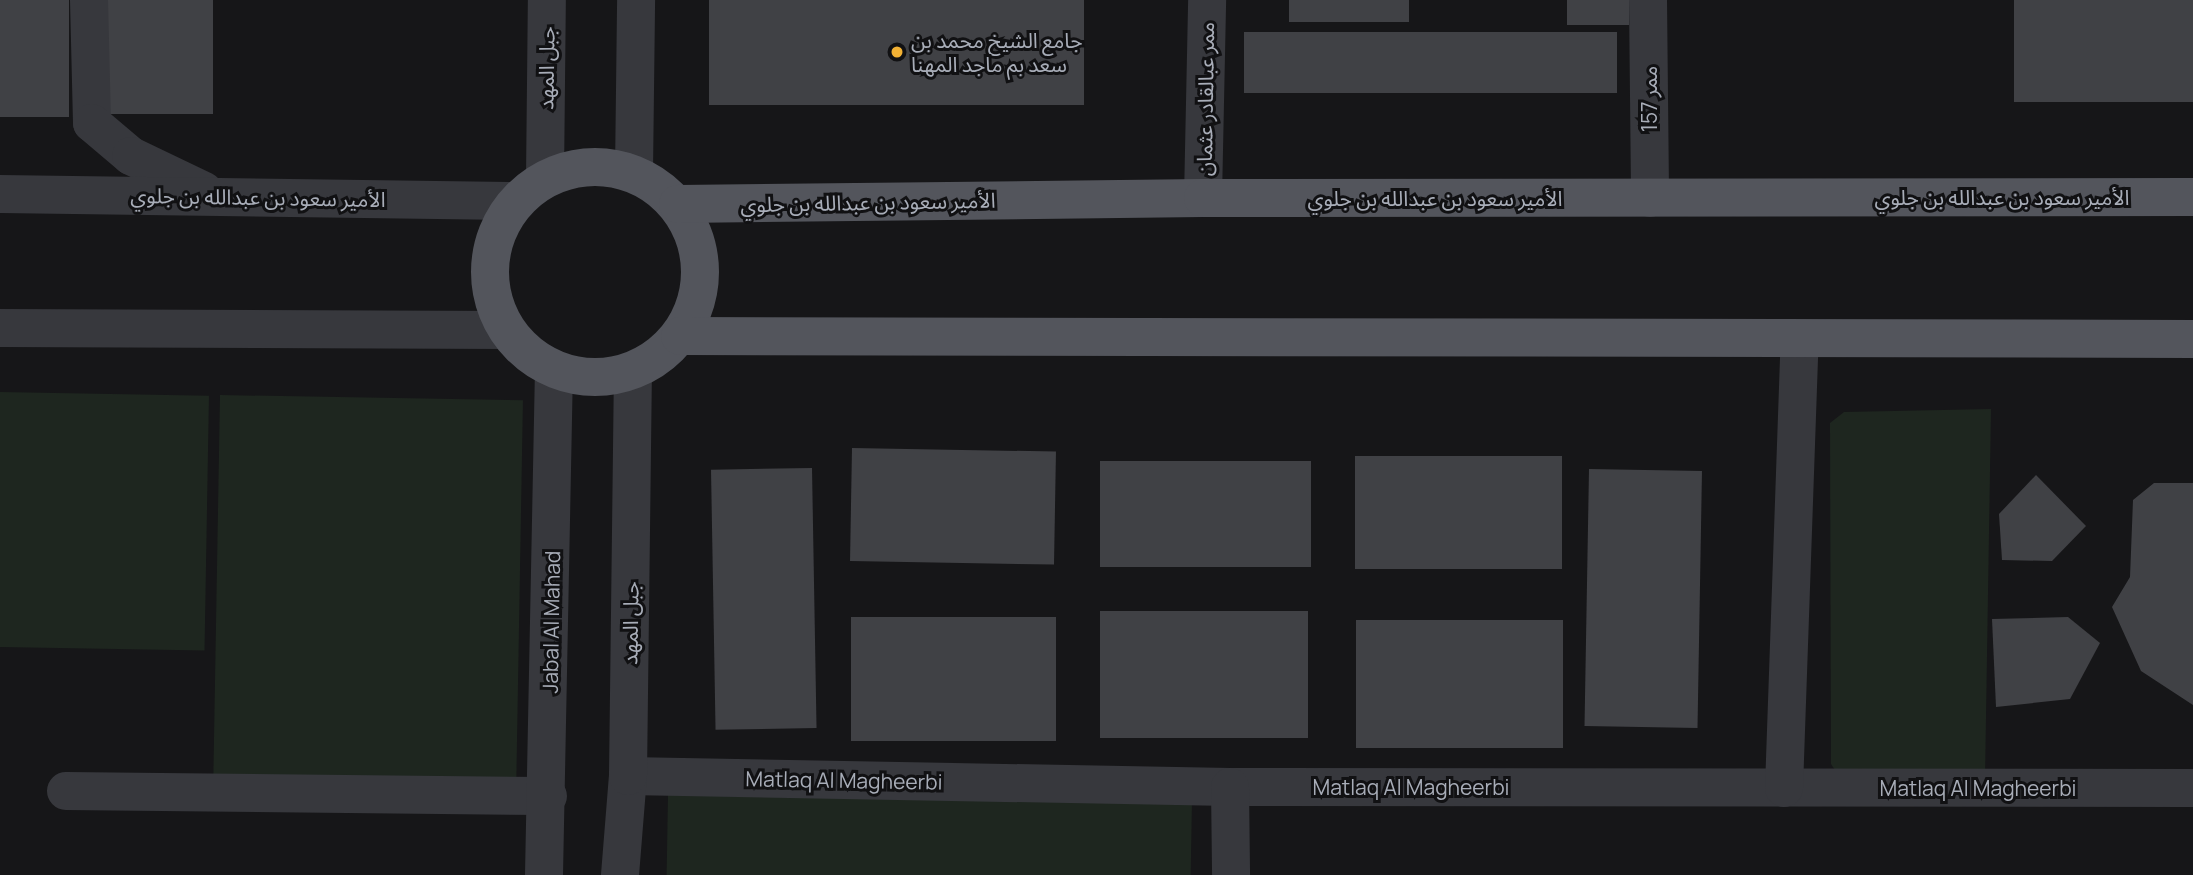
<!DOCTYPE html>
<meta charset="utf-8">
<style>
body{margin:0}
#map{position:relative;width:2193px;height:875px;overflow:hidden;background:#161618;font-family:Manrope,"Noto Sans Arabic",sans-serif}
div>[style]{position:absolute}
.green>*{inset:0;background:#1e261f;transform-origin:0 0}
.building>*{inset:0;background:#404145;transform-origin:0 0}
.minor>*{height:38px;margin:-19px;padding:0 19px;transform-origin:19px;border-radius:19px;background:#37383d}
.major>*{height:38px;margin:-19px;padding:0 19px;transform-origin:19px;border-radius:19px;background:#53555c}
.major>.ring{margin:-19px;padding:0;box-sizing:content-box;background:none;border:38px solid #53555c;border-radius:50%}
.dots>*{width:19px;height:19px;translate:-50% -50%;box-sizing:border-box;border:4px solid #111113;border-radius:50%}
span{translate:-50% -50%;white-space:nowrap;text-align:center;line-height:1.15;-webkit-text-stroke:6px #111113;paint-order:stroke}
.poi-label{font-size:21px;color:#a8adb8}
.left{translate:0 -50%;text-align:left}
.street-label{font-size:21px;color:#a8adb8}
</style>
<div id="map">
<div class="green">
<div style="left:0;top:392px;width:209px;height:255px;rotate:1deg"></div>
<div style="left:220px;top:395px;width:303px;height:386px;rotate:1deg"></div>
<div style="clip-path:polygon(1991px 409px,1985px 779px,1838px 775px,1831px 764px,1830px 423px,1844px 412px)"></div>
<div style="left:668px;top:795px;width:524px;height:80px;rotate:1deg"></div>
</div>
<div class="building">
<div style="left:0;top:0;width:69px;height:117px"></div>
<div style="left:103px;top:0;width:110px;height:114px"></div>
<div style="left:709px;top:0;width:375px;height:105px"></div>
<div style="left:1289px;top:0;width:120px;height:22px"></div>
<div style="left:1567px;top:0;width:62px;height:25px"></div>
<div style="left:2014px;top:0;width:179px;height:102px"></div>
<div style="left:1244px;top:32px;width:373px;height:61px"></div>
<div style="left:852px;top:448px;width:204px;height:113px;rotate:1deg"></div>
<div style="left:1355px;top:456px;width:207px;height:113px"></div>
<div style="left:1100px;top:461px;width:211px;height:106px"></div>
<div style="left:812px;top:468px;width:260px;height:101px;rotate:89deg"></div>
<div style="left:1589px;top:469px;width:113px;height:257px;rotate:1deg"></div>
<div style="clip-path:polygon(2036px 475px,2086px 526px,2052px 561px,2002px 560px,1999px 514px)"></div>
<div style="clip-path:polygon(2154px 483px,2193px 483px,2193px 705px,2141px 671px,2112px 607px,2130px 577px,2133px 500px)"></div>
<div style="left:1100px;top:611px;width:208px;height:127px"></div>
<div style="left:851px;top:617px;width:205px;height:124px"></div>
<div style="clip-path:polygon(2068px 617px,2100px 643px,2070px 699px,1996px 707px,1992px 619px)"></div>
<div style="left:1356px;top:620px;width:207px;height:128px"></div>
</div>
<div class="minor">
<div style="left:89px;top:0;width:123px;rotate:88.6deg"></div>
<div style="left:92px;top:123px;width:51px;rotate:40.2deg"></div>
<div style="left:131px;top:156px;width:81px;rotate:25.6deg"></div>
<div style="left:1648px;top:0;width:198px;rotate:89.4deg"></div>
<div style="left:634px;top:172px;width:172px;rotate:-89.3deg"></div>
<div style="left:545px;top:178px;width:178px;rotate:-89.4deg"></div>
<div style="left:0;top:194px;width:516px;rotate:0.78deg"></div>
<div style="left:1203px;top:198px;width:198px;rotate:-88.8deg"></div>
<div style="left:0;top:328px;width:506px;rotate:0.23deg"></div>
<div style="left:628px;top:776px;width:602px;rotate:1.05deg"></div>
<div style="left:1230px;top:787px;width:963px;rotate:0.06deg"></div>
<div style="left:1230px;top:787px;width:88px;rotate:89.3deg"></div>
<div style="left:1784px;top:788px;width:450px;rotate:-88deg"></div>
<div style="left:66px;top:791px;width:482px;rotate:0.6deg"></div>
<div style="left:544px;top:875px;width:506px;rotate:-88.87deg"></div>
<div style="left:620px;top:875px;width:99px;rotate:-85.4deg"></div>
<div style="left:628px;top:776px;width:405px;rotate:-89.3deg"></div>
</div>
<div class="major">
<div class="ring" style="left:490px;top:167px;width:172px;height:172px"></div>
<div style="left:678px;top:204px;width:525px;rotate:-0.65deg"></div>
<div style="left:1203px;top:198px;width:990px;rotate:-0.06deg"></div>
<div style="left:680px;top:336px;width:1513px;rotate:0.11deg"></div>
</div>
<div class="dots">
<div style="left:897px;top:52px;background:#f2b134"></div>
</div>
<div class="poi-label">
<span class="left" style="left:911px;top:52px">جامع الشيخ محمد بن<br>سعد بم ماجد المهنا</span>
</div>
<div class="street-label">
<span style="left:546px;top:68px;rotate:-89deg">جبل المهد</span>
<span style="left:1205px;top:99px;rotate:-89deg">ممر عبالقادر عثمان</span>
<span style="left:1649px;top:99px;rotate:-90deg">ممر 157</span>
<span style="left:258px;top:197px;rotate:1deg">الأمير سعود بن عبدالله بن جلوي</span>
<span style="left:2002px;top:197px">الأمير سعود بن عبدالله بن جلوي</span>
<span style="left:1435px;top:198px">الأمير سعود بن عبدالله بن جلوي</span>
<span style="left:868px;top:202px;rotate:-1deg">الأمير سعود بن عبدالله بن جلوي</span>
<span style="left:551px;top:622px;rotate:-89deg">Jabal Al Mahad</span>
<span style="left:630px;top:623px;rotate:-89deg">جبل المهد</span>
<span style="left:844px;top:780px;rotate:1deg">Matlaq Al Magheerbi</span>
<span style="left:1411px;top:787px">Matlaq Al Magheerbi</span>
<span style="left:1978px;top:788px">Matlaq Al Magheerbi</span>
</div>
</div>
